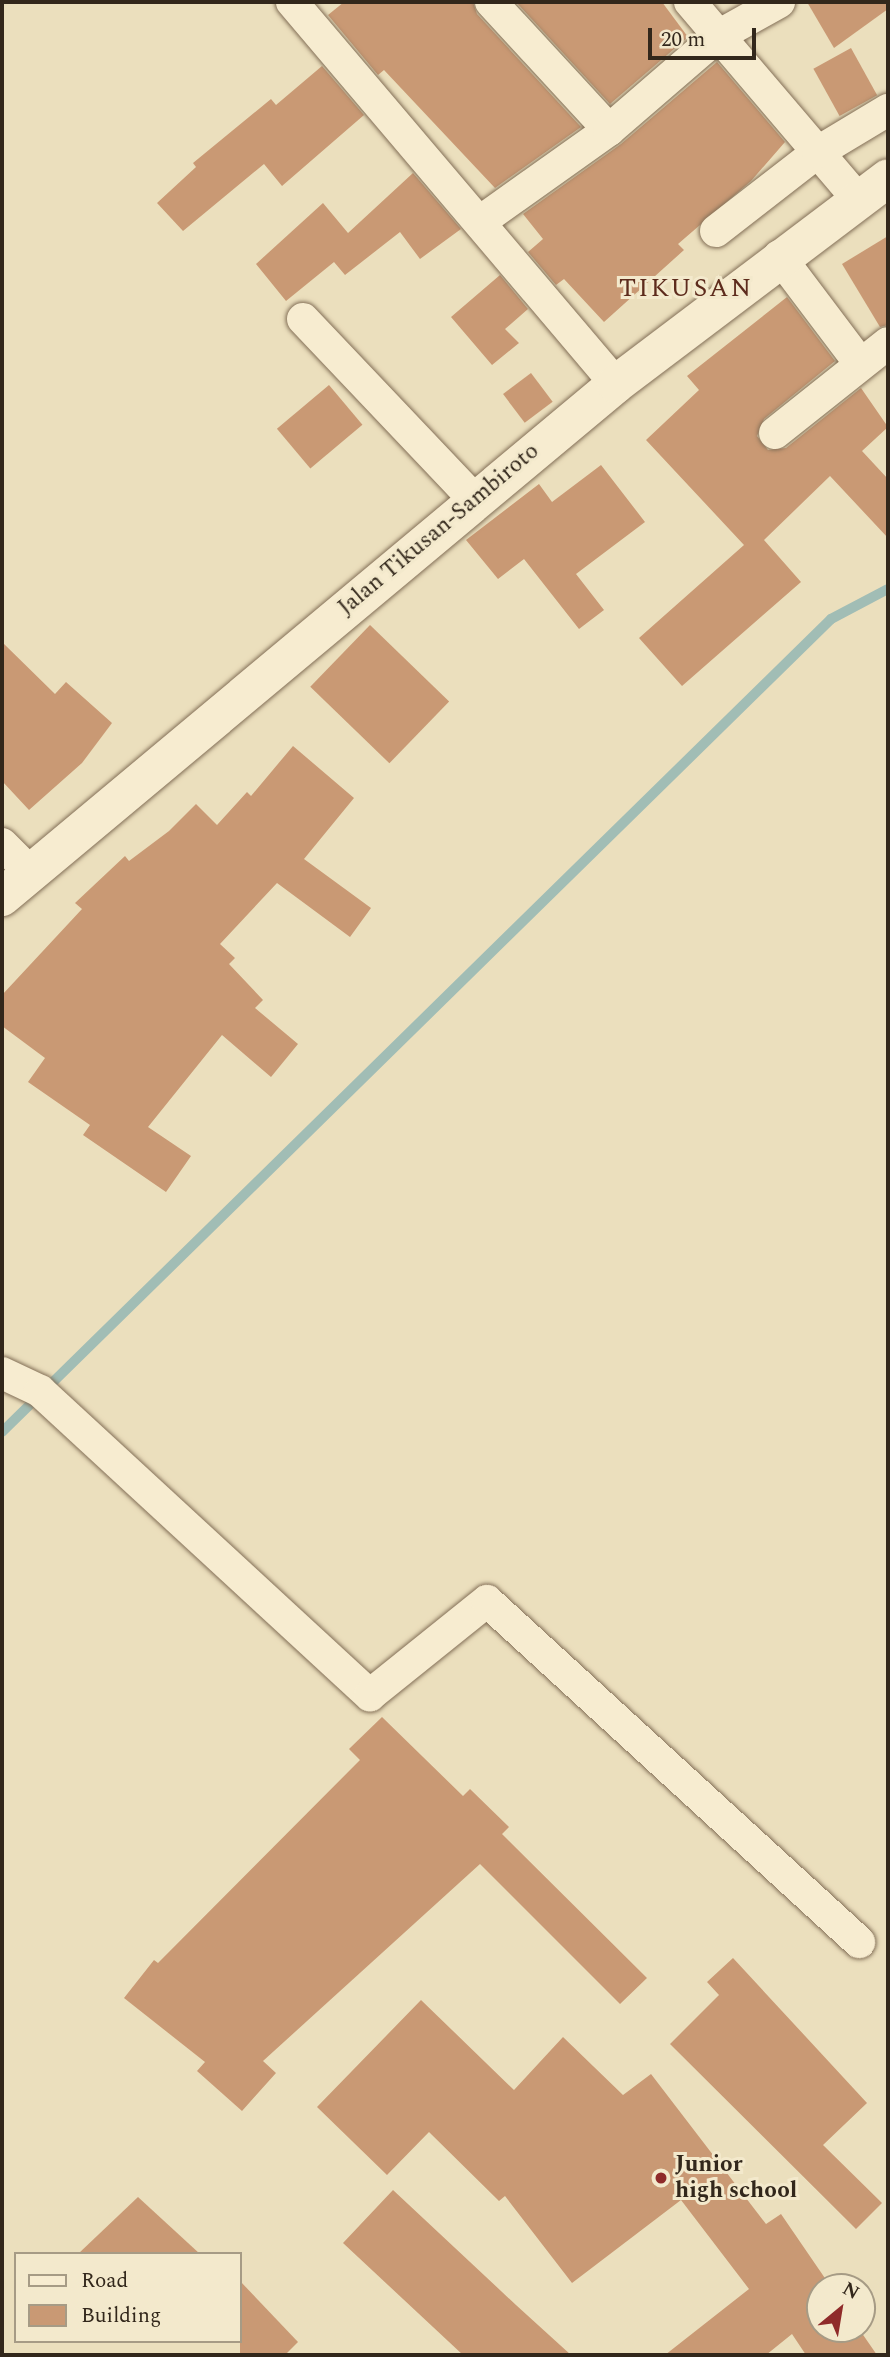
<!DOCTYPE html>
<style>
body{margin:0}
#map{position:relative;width:890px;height:2357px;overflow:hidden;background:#ebdfbd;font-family:Spectral,serif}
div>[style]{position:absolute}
.stream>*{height:10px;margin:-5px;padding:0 5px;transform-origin:5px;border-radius:5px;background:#a1bdb5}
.building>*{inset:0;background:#c99974;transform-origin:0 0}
.roads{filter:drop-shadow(0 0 2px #836f57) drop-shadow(0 0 2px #836f57)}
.street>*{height:32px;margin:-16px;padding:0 16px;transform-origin:16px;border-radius:16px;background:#f7ecd0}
.secondary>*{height:38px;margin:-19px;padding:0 19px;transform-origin:19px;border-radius:19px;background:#f7ecd0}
.dots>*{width:19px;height:19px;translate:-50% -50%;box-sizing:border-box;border:4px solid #f3e9cc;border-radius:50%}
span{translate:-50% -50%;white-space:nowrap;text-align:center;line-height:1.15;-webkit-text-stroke:6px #f3e9cc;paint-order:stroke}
.street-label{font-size:23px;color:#32271b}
.poi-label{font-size:23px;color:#32271b;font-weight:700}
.left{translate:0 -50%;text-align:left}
.quarter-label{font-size:26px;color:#5d2b1c;letter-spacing:2px}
.frame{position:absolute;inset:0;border:4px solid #32271b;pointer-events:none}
.legend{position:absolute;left:14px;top:2252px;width:228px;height:91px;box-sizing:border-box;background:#f3e9cc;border:2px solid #a69b85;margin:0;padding:9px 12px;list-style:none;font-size:21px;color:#32271b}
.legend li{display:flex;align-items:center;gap:14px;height:35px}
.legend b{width:35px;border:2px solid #a69b85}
.north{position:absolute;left:806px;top:2273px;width:70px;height:70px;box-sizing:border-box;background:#f3e9cc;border:2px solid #a69b85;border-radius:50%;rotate:30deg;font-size:19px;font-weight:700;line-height:28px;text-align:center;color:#32271b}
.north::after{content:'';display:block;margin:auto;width:24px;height:32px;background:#8f2b2a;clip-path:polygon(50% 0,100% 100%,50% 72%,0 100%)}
.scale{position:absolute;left:648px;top:28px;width:108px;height:32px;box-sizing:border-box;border:4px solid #32271b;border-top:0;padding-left:9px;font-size:21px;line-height:24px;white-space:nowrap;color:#32271b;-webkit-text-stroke:5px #f3e9cc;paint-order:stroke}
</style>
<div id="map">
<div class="stream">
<div style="left:2px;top:1432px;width:1161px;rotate:-44.44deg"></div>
<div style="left:831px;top:619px;width:64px;rotate:-27.8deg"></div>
</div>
<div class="building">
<div style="clip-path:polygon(344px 2px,473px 2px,477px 14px,581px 127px,495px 188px,384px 70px,378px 75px,328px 15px)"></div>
<div style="clip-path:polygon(516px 2px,662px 2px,688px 37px,610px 104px)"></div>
<div style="clip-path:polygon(807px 2px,888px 2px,888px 9px,834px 48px)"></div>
<div style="left:851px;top:48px;width:54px;height:43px;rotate:61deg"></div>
<div style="clip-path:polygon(717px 62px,785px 142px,751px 181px,678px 244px,684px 250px,604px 322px,564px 279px,556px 285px,528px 252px,543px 239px,523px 214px,621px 144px)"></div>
<div style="clip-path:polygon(322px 66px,364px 115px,282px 186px,264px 164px,183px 231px,157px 203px,196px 167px,193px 163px,271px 99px,276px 105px)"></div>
<div style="clip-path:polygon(413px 173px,461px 229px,420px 259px,400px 232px,345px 275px,334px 262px,286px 301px,256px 264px,323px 203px,348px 233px)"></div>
<div style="clip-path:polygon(888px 236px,888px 325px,880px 327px,842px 264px)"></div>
<div style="clip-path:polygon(500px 275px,528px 309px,505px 329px,519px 343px,492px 365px,451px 317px)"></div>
<div style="clip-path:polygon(787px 297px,835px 361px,764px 419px,757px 436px,768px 450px,786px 448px,861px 388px,888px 427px,862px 451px,888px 479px,888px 538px,830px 476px,764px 540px,801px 582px,682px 686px,639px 638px,744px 545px,646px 440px,699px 390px,687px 376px)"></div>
<div style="left:531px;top:373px;width:36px;height:35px;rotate:53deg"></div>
<div style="left:329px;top:385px;width:52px;height:68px;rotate:50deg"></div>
<div style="clip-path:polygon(601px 465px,645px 522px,576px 574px,604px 610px,579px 629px,524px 559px,498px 579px,466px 540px,539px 484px,552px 502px)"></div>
<div style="left:370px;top:625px;width:110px;height:86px;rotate:44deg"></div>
<div style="clip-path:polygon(2px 642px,55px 694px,66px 682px,112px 723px,82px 763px,29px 810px,2px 781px)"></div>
<div style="clip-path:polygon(293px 746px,354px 798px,304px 859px,371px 908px,350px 937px,277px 883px,220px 944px,235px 958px,229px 964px,263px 1000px,255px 1008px,298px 1044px,271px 1077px,222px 1035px,148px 1127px,191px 1156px,166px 1192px,83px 1135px,90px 1125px,28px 1082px,45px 1058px,2px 1026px,2px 995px,82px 909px,75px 903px,125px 856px,129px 861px,169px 831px,196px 804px,217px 825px,247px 792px,251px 796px)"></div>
<div style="clip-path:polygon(382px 1717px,463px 1796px,470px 1789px,509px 1827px,502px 1834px,647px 1978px,620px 2004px,480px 1864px,263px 2061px,276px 2073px,242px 2111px,197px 2071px,205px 2062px,124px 1998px,154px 1960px,158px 1963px,360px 1760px,349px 1749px)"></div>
<div style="clip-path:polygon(733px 1958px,867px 2103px,823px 2145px,882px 2203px,856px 2229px,670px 2044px,719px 1995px,707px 1982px)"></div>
<div style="clip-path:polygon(421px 2000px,514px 2090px,563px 2037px,623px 2095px,651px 2074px,766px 2224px,781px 2214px,831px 2287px,820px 2287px,820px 2329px,859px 2329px,877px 2355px,806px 2355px,792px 2334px,766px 2355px,665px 2355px,749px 2289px,681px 2200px,572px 2283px,505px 2196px,499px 2201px,429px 2132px,387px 2175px,317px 2107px)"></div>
<div style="clip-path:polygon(393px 2190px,516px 2305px,571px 2355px,463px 2355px,343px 2243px)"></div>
<div style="clip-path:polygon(138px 2197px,200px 2254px,78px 2254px)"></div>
<div style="clip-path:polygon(240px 2281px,298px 2342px,285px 2355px,240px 2355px)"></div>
</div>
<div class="roads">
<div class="street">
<div style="left:292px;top:2px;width:501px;rotate:49.7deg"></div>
<div style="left:491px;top:2px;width:174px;rotate:47.3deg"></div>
<div style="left:690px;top:2px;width:256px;rotate:49.6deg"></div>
<div style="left:481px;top:221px;width:157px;rotate:-35.4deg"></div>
<div style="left:609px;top:130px;width:144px;rotate:-40.8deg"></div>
<div style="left:718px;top:36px;width:70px;rotate:-29.1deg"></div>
<div style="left:716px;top:231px;width:129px;rotate:-37.8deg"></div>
<div style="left:818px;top:152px;width:82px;rotate:-31deg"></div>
<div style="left:779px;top:256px;width:133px;rotate:53deg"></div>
<div style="left:303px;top:319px;width:248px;rotate:46.5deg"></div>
<div style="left:775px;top:433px;width:144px;rotate:-38.5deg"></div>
<div style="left:2px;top:844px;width:40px;rotate:45deg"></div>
<div style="left:2px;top:1373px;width:42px;rotate:25.3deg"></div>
<div style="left:40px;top:1391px;width:449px;rotate:42.7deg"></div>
<div style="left:370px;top:1695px;width:150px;rotate:-38.8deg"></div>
<div style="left:487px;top:1601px;width:505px;rotate:42.51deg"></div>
</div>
<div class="secondary">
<div style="left:2px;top:897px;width:800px;rotate:-39.88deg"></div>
<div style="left:616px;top:384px;width:341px;rotate:-37.1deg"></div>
</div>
</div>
<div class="dots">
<div style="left:661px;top:2178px;background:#8f2b2a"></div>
</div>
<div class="street-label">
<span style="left:439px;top:530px;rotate:-40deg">Jalan Tikusan-Sambiroto</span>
</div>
<div class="poi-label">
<span class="left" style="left:675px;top:2178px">Junior<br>high school</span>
</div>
<div class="quarter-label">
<span style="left:686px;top:289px">TIKUSAN</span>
</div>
<div class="frame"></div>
<ul class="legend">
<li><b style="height:9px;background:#f7ecd0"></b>Road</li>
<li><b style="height:19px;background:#c99974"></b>Building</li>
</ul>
<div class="north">N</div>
<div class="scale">20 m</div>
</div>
